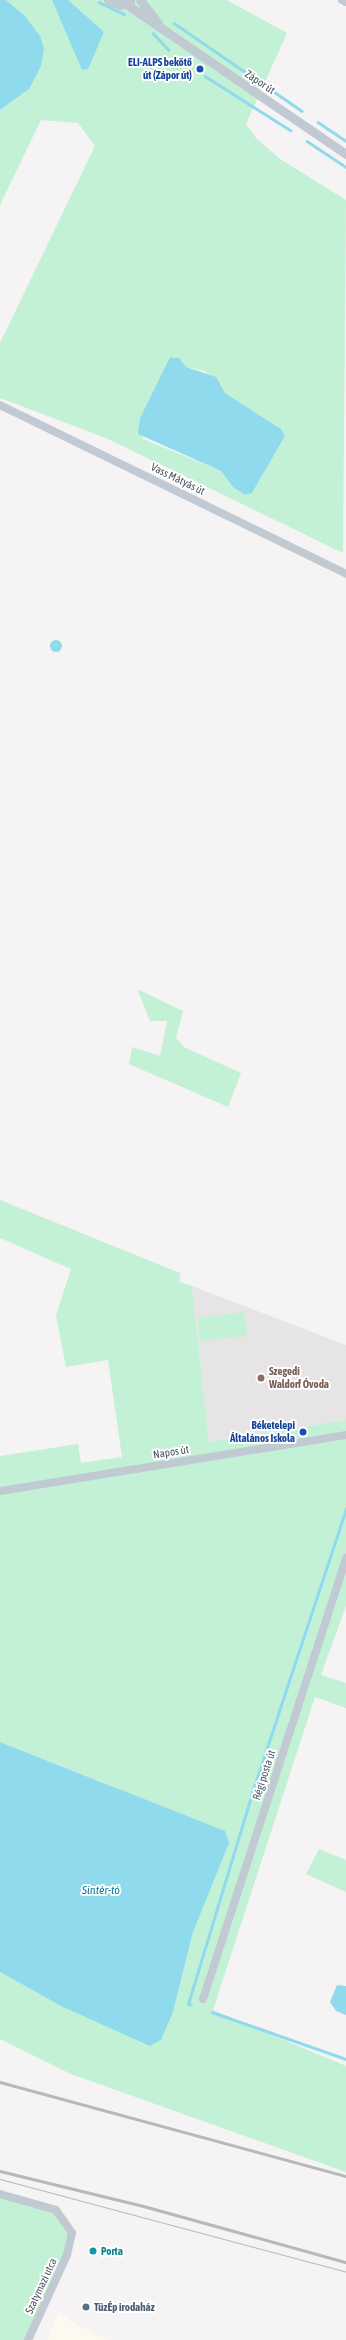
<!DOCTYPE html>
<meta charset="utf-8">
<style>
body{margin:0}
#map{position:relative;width:346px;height:2340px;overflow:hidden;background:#f5f3f3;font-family:"Asap Condensed",sans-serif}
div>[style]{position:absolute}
.commercial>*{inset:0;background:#fdf9ef}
.education>*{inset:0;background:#e6e4e5}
.green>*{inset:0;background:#c3f1d5;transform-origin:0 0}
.water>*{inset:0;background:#90daee}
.round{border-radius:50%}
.stream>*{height:2.5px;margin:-1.25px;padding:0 1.25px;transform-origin:1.25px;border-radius:1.25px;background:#90daee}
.minor>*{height:8px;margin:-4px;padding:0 4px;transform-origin:4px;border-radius:4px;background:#c1cad2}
.tertiary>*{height:9px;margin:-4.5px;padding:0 4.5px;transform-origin:4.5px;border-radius:4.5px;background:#c1cad2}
.tram>*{height:1px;margin:-0.5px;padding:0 0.5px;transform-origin:0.5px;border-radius:0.5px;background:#b5b8bd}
.rail>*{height:2.5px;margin:-1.25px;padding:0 1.25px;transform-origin:1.25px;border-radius:1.25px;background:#b5b8bd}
.dots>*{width:11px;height:11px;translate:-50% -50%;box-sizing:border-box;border:2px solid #fff;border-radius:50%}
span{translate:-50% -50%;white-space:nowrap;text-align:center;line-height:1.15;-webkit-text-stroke:4px #fff;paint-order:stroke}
.transit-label{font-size:11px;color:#164399;font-weight:700}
.right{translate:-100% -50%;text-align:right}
.street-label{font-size:11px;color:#4a5661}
.education-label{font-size:11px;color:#785e54;font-weight:700}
.left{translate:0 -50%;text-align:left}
.culture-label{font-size:11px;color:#0d838f;font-weight:700}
.service-label{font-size:11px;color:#4e5e75;font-weight:700}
.water-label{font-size:12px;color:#0c7c9b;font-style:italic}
</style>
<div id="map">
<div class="commercial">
<div style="clip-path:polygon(59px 2312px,78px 2325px,108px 2340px,47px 2340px)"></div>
</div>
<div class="education">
<div style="clip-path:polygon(192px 1286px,346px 1345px,346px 1420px,209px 1442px)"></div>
</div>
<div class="green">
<div style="clip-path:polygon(evenodd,6px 0,227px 0,287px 33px,246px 124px,256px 138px,280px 159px,346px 200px,343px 553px,106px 438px,0 398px,0 343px,95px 146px,78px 123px,41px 120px,0 205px,0 110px,29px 89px,25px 16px,6px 0,170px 357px,175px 357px,186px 367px,205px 371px,225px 393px,281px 429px,285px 436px,252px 493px,245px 495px,233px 487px,221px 471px,143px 439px,140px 418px,170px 357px)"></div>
<div style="clip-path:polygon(137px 989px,183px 1011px,176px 1038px,184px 1047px,241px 1073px,228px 1107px,129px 1064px,132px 1047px,160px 1056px,167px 1021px,150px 1021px)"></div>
<div style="clip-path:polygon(0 1200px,180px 1273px,180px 1282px,192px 1286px,209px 1442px,346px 1420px,346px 1606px,321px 1675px,346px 1683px,346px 1708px,315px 1697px,213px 2010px,346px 2066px,346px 2172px,71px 2074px,0 2039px,0 1972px,61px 2006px,173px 2012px,193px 1932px,120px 1789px,0 1742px,0 1456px,78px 1444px,81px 1463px,122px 1457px,108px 1360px,66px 1367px,56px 1315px,71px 1269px,0 1238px)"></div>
<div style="left:244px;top:1312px;width:24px;height:47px;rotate:83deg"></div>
<div style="clip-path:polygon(319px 1849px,346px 1860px,346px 1892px,306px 1874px)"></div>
<div style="clip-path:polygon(0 2194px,48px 2207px,72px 2233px,28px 2340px,0 2340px)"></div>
</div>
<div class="water">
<div style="clip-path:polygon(0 0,6px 0,25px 16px,40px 36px,44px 49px,41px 66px,29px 89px,0 110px)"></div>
<div style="clip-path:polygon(52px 0,68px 0,104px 32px,88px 69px,82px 70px)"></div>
<div style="clip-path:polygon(170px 357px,179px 358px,186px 367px,216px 377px,225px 393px,281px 429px,285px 436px,252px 493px,245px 495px,233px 487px,221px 471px,138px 434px,140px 418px)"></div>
<div class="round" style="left:50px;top:640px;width:12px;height:12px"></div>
<div style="clip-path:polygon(0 1742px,225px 1831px,229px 1843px,193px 1932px,173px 2012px,161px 2040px,150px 2046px,61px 2006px,0 1972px)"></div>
<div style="clip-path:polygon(337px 1985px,346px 1986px,346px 2015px,336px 2011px,330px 2002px)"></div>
</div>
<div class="stream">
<div style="left:99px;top:2px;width:28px;rotate:26deg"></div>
<div style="left:174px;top:23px;width:155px;rotate:34.5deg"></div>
<div style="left:153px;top:33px;width:23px;rotate:47deg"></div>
<div style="left:205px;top:76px;width:101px;rotate:32.4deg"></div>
<div style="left:318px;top:122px;width:34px;rotate:34deg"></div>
<div style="left:307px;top:141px;width:47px;rotate:33.7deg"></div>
<div style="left:191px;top:2005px;width:3px;rotate:-162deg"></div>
<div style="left:188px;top:2004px;width:224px;rotate:-73.1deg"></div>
<div style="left:253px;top:1790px;width:297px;rotate:-71.7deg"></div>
<div style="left:212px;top:2012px;width:142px;rotate:19.3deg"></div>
</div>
<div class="minor">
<div style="left:342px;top:0;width:4px;rotate:27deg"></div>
<div style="left:0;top:405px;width:385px;rotate:26deg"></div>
<div style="left:0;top:1491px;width:351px;rotate:-9.2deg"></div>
<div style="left:203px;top:1999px;width:464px;rotate:-72deg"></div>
<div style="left:0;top:2194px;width:58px;rotate:15.9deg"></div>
<div style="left:56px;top:2210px;width:28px;rotate:55deg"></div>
<div style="left:72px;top:2233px;width:23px;rotate:103deg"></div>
<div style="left:67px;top:2255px;width:94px;rotate:114.6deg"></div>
</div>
<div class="tertiary">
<div style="left:108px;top:0;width:13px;rotate:23deg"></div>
<div style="left:120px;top:5px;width:11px;rotate:-22deg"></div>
<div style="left:140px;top:0;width:29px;rotate:52deg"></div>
<div style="left:126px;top:4px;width:266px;rotate:34.3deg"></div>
</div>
<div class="tram">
<div style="left:0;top:2179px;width:358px;rotate:15deg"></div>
</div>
<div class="rail">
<div style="left:0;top:2082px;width:359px;rotate:15.2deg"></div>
<div style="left:0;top:2171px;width:144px;rotate:13.7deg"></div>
<div style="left:140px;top:2205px;width:214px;rotate:15.5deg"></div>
</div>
<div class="dots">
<div style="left:200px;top:69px;background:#1a4fb4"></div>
<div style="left:261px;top:1378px;background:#8d6e63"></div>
<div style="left:303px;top:1432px;background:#1a4fb4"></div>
<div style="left:93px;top:2251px;background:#0f9aa8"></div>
<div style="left:86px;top:2307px;background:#5c6f8a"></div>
</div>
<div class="transit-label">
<span class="right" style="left:192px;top:69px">ELI-ALPS bekötő<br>út (Zápor út)</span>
<span class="right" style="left:295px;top:1432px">Béketelepi<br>Általános Iskola</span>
</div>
<div class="street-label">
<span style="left:260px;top:82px;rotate:34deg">Zápor út</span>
<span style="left:178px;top:479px;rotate:26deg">Vass Mátyás út</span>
<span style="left:171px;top:1452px;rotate:-9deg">Napos út</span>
<span style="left:264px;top:1775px;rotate:-72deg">Régi posta út</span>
<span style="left:41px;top:2286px;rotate:-65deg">Szatymazi utca</span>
</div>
<div class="education-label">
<span class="left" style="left:269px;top:1378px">Szegedi<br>Waldorf Óvoda</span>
</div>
<div class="culture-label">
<span class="left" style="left:101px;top:2251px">Porta</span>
</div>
<div class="service-label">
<span class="left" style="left:94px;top:2307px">TüzÉp irodaház</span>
</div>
<div class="water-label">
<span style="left:101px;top:1891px">Sintér-tó</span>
</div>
</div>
